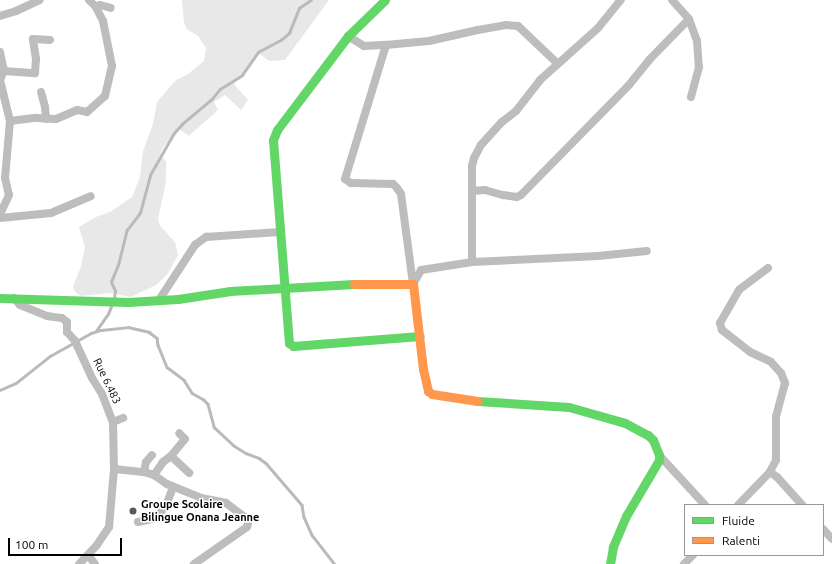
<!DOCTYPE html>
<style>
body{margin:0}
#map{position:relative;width:832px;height:564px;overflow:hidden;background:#fff;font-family:Ubuntu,sans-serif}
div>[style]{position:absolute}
.green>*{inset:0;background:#e8e8e8}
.stream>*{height:2.5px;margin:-1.25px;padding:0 1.25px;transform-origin:1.25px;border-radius:1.25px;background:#bababa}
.street>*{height:8px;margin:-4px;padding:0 4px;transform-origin:4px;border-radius:4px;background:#bdbdbd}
.fast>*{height:9px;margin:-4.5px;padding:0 4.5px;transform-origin:4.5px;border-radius:4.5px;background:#63d668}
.slow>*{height:9px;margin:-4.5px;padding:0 4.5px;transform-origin:4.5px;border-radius:4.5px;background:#ff974d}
.dots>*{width:11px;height:11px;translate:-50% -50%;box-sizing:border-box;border:2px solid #fff;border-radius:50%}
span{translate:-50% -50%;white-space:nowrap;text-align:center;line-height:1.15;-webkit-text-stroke:3px #fff;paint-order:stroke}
.street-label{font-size:11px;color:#000}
.poi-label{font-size:11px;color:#000;font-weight:700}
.left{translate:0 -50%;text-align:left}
.legend{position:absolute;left:684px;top:504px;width:140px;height:52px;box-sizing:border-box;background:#fff;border:1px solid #999;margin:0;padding:5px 7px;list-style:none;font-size:12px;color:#000}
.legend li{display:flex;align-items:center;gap:8px;height:20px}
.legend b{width:20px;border:1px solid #999}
.scale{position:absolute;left:8px;top:538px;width:114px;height:18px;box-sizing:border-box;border:2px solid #000;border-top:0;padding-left:5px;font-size:12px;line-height:14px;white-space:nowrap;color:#000;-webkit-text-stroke:3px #fff;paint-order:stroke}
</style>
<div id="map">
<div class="green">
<div style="clip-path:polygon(182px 0,329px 0,285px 60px,269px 61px,258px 53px,234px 84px,248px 100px,241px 110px,225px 95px,214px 102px,218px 110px,189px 136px,178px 128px,162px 149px,160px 156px,166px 161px,166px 182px,158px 219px,160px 226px,175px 242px,178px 255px,167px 275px,156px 285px,131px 297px,110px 293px,81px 296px,75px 292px,73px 286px,81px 267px,85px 247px,79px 227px,96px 217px,110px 212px,132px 197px,140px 177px,143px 151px,153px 124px,157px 102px,176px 80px,188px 74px,204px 61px,206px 48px,198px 36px,187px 29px,184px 23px)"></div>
</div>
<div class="stream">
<div style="left:114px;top:298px;width:7px;rotate:-82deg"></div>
<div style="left:115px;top:291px;width:10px;rotate:-114deg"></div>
<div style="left:111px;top:282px;width:18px;rotate:-68deg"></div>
<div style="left:118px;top:265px;width:36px;rotate:-76deg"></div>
<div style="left:127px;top:230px;width:21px;rotate:-53deg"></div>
<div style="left:140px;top:213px;width:39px;rotate:-75deg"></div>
<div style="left:150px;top:175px;width:48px;rotate:-60.3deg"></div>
<div style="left:174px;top:133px;width:12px;rotate:-48deg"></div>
<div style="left:182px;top:124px;width:38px;rotate:-40deg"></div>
<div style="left:211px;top:100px;width:14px;rotate:-51deg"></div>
<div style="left:220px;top:89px;width:26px;rotate:-32deg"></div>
<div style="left:242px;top:75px;width:28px;rotate:-55deg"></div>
<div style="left:258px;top:52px;width:26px;rotate:-28deg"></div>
<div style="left:281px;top:40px;width:11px;rotate:-41deg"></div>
<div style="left:289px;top:33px;width:27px;rotate:-68deg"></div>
<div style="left:299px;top:8px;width:14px;rotate:-34deg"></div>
<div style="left:96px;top:331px;width:21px;rotate:-55deg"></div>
<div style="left:108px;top:314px;width:11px;rotate:-68deg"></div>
<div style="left:0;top:390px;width:17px;rotate:-24deg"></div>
<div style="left:16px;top:383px;width:43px;rotate:-38.5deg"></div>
<div style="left:50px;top:356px;width:47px;rotate:-29.3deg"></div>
<div style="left:91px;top:333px;width:10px;rotate:-17deg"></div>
<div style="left:101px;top:330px;width:27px;rotate:-6deg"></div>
<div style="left:128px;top:327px;width:22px;rotate:13deg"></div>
<div style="left:149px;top:332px;width:10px;rotate:37deg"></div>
<div style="left:157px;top:338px;width:7px;rotate:82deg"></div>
<div style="left:158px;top:345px;width:24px;rotate:68deg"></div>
<div style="left:167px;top:367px;width:21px;rotate:37deg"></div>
<div style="left:184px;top:380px;width:15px;rotate:58deg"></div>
<div style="left:192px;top:393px;width:13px;rotate:29deg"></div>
<div style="left:203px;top:399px;width:7px;rotate:45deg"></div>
<div style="left:208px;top:404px;width:24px;rotate:75deg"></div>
<div style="left:214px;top:427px;width:26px;rotate:43deg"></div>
<div style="left:233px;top:445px;width:15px;rotate:32deg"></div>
<div style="left:246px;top:453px;width:14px;rotate:21deg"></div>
<div style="left:259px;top:458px;width:9px;rotate:36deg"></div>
<div style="left:266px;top:463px;width:55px;rotate:49.4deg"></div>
<div style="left:302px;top:505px;width:12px;rotate:81deg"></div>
<div style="left:304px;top:517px;width:20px;rotate:66deg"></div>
<div style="left:312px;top:535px;width:37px;rotate:52deg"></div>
</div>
<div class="street">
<div style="left:672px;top:0;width:25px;rotate:48deg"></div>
<div style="left:689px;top:19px;width:23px;rotate:70deg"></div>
<div style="left:697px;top:41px;width:26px;rotate:86deg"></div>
<div style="left:699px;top:67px;width:31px;rotate:105deg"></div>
<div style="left:96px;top:7px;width:4px;rotate:-27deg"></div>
<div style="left:100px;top:5px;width:11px;rotate:15deg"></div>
<div style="left:0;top:16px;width:17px;rotate:-17deg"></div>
<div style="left:16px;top:11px;width:26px;rotate:-25deg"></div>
<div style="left:348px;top:36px;width:19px;rotate:32deg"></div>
<div style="left:364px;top:46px;width:22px;rotate:-3deg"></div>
<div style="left:386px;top:45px;width:43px;rotate:-5.3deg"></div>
<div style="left:429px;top:41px;width:50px;rotate:-12.7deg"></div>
<div style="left:478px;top:30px;width:28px;rotate:-10deg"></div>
<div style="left:506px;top:25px;width:12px;rotate:5deg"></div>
<div style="left:518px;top:26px;width:55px;rotate:43.5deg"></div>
<div style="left:386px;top:45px;width:140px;rotate:107deg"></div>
<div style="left:345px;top:179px;width:7px;rotate:34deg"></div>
<div style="left:351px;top:183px;width:42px;rotate:1.4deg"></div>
<div style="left:393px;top:184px;width:6px;rotate:45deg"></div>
<div style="left:397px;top:188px;width:7px;rotate:56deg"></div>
<div style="left:401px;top:194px;width:91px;rotate:82.4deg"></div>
<div style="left:0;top:52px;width:19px;rotate:78deg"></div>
<div style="left:4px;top:71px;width:10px;rotate:114deg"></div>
<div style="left:0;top:80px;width:42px;rotate:76.3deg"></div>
<div style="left:10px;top:121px;width:57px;rotate:95deg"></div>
<div style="left:5px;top:178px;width:17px;rotate:77deg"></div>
<div style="left:9px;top:195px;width:21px;rotate:115deg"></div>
<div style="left:4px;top:71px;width:31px;rotate:4deg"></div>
<div style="left:35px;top:73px;width:14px;rotate:-86deg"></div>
<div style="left:36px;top:59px;width:20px;rotate:-99deg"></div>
<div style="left:33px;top:39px;width:17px;rotate:3deg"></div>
<div style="left:41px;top:92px;width:16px;rotate:75deg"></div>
<div style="left:45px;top:107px;width:12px;rotate:85deg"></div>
<div style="left:10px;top:121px;width:26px;rotate:-7deg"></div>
<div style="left:36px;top:118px;width:20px;rotate:3deg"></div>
<div style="left:56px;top:119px;width:23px;rotate:-23deg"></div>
<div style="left:77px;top:110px;width:10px;rotate:11deg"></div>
<div style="left:87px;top:112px;width:24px;rotate:-42deg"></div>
<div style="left:105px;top:96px;width:31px;rotate:-77deg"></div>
<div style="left:112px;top:66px;width:46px;rotate:-101.3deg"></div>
<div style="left:103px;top:21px;width:16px;rotate:-117deg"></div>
<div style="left:96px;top:7px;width:10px;rotate:-135deg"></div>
<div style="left:472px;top:191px;width:13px;rotate:-4deg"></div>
<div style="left:485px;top:190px;width:19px;rotate:16deg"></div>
<div style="left:503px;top:195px;width:14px;rotate:8deg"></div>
<div style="left:517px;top:197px;width:4px;rotate:-27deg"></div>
<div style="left:521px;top:195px;width:154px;rotate:-45.5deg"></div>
<div style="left:629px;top:85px;width:32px;rotate:-51deg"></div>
<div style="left:649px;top:60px;width:57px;rotate:-45.7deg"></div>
<div style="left:0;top:218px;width:51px;rotate:-5.6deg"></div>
<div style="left:51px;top:213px;width:43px;rotate:-23deg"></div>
<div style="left:472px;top:262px;width:126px;rotate:-2.7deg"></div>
<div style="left:598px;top:256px;width:49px;rotate:-5.8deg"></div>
<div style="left:768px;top:268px;width:36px;rotate:143deg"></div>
<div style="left:739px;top:290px;width:38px;rotate:120deg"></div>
<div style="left:720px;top:323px;width:7px;rotate:74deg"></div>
<div style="left:722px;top:330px;width:36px;rotate:38deg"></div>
<div style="left:750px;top:352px;width:23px;rotate:25deg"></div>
<div style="left:771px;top:362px;width:15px;rotate:48deg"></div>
<div style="left:781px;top:373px;width:11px;rotate:68deg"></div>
<div style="left:785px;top:383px;width:35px;rotate:105deg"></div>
<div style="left:776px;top:417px;width:43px;rotate:90deg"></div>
<div style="left:776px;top:460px;width:13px;rotate:117deg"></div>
<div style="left:770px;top:472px;width:9px;rotate:36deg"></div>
<div style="left:777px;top:477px;width:38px;rotate:48deg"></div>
<div style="left:413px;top:284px;width:16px;rotate:-60deg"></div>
<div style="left:421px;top:270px;width:52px;rotate:-8.9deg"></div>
<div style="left:472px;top:262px;width:96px;rotate:-90deg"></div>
<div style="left:472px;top:166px;width:8px;rotate:-76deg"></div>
<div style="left:474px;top:158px;width:15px;rotate:-62deg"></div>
<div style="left:481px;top:145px;width:31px;rotate:-48deg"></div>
<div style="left:502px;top:122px;width:18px;rotate:-38deg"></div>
<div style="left:516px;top:111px;width:39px;rotate:-52deg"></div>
<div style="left:540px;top:80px;width:78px;rotate:-41.9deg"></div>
<div style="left:598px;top:28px;width:36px;rotate:-51deg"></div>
<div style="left:14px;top:298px;width:9px;rotate:49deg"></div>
<div style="left:20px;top:305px;width:29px;rotate:22deg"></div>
<div style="left:47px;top:316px;width:15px;rotate:8deg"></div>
<div style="left:62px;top:318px;width:6px;rotate:39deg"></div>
<div style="left:67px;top:322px;width:10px;rotate:90deg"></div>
<div style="left:67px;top:332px;width:12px;rotate:48deg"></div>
<div style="left:75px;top:341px;width:41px;rotate:65.3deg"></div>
<div style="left:92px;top:378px;width:19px;rotate:58deg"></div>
<div style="left:102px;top:394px;width:30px;rotate:69deg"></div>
<div style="left:113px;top:422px;width:47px;rotate:88.8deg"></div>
<div style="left:114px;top:469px;width:58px;rotate:94.9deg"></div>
<div style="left:109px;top:527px;width:22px;rotate:124deg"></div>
<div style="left:97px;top:545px;width:26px;rotate:133deg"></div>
<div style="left:159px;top:300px;width:66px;rotate:-56.8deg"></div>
<div style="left:195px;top:245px;width:14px;rotate:-36deg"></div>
<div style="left:206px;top:237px;width:74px;rotate:-3.9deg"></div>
<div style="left:113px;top:422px;width:11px;rotate:-22deg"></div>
<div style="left:659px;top:455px;width:68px;rotate:47.4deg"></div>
<div style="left:171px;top:456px;width:25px;rotate:43deg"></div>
<div style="left:114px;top:469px;width:30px;rotate:6deg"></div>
<div style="left:144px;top:472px;width:10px;rotate:17deg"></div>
<div style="left:154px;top:475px;width:16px;rotate:35deg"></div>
<div style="left:167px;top:484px;width:37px;rotate:22deg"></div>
<div style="left:201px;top:498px;width:25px;rotate:11deg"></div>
<div style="left:226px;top:503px;width:25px;rotate:37deg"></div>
<div style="left:246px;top:518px;width:5px;rotate:68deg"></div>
<div style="left:248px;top:523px;width:4px;rotate:104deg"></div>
<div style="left:247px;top:527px;width:65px;rotate:145.1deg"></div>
<div style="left:144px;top:472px;width:10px;rotate:-79deg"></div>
<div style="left:146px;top:462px;width:9px;rotate:-49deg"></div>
<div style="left:154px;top:475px;width:16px;rotate:-55deg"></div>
<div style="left:163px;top:462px;width:10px;rotate:-37deg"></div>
<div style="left:171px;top:456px;width:22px;rotate:-51deg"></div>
<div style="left:185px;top:439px;width:8px;rotate:-135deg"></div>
<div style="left:738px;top:505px;width:46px;rotate:-45.9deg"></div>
<div style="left:138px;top:522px;width:19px;rotate:-12deg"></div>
<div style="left:157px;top:518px;width:18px;rotate:-56deg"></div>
<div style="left:167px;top:503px;width:17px;rotate:-69deg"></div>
<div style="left:823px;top:529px;width:13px;rotate:48deg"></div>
<div style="left:88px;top:555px;width:11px;rotate:52deg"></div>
<div style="left:684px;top:564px;width:13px;rotate:-45deg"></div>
</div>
<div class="fast">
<div style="left:385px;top:0;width:52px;rotate:135.8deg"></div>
<div style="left:348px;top:36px;width:118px;rotate:127.1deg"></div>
<div style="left:277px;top:130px;width:11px;rotate:112deg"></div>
<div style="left:273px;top:140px;width:204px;rotate:85.5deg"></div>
<div style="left:289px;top:343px;width:5px;rotate:37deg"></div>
<div style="left:293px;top:346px;width:127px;rotate:-4.5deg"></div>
<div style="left:0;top:298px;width:128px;rotate:1.8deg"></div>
<div style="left:128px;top:302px;width:50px;rotate:-3.4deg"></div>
<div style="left:178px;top:299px;width:53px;rotate:-8.7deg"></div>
<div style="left:230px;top:291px;width:124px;rotate:-3.2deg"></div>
<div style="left:477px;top:401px;width:92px;rotate:3.7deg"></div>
<div style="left:569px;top:407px;width:58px;rotate:15.9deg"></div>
<div style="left:625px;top:423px;width:26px;rotate:28deg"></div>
<div style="left:648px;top:435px;width:7px;rotate:45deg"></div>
<div style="left:653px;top:440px;width:16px;rotate:68deg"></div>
<div style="left:659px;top:455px;width:5px;rotate:90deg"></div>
<div style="left:659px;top:460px;width:65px;rotate:120.5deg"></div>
<div style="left:626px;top:516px;width:34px;rotate:113deg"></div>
<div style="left:613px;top:547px;width:17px;rotate:100deg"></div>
</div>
<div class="slow">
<div style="left:354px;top:284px;width:59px"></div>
<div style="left:413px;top:284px;width:86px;rotate:83.3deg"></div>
<div style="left:423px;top:369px;width:23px;rotate:77deg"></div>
<div style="left:428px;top:391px;width:5px;rotate:37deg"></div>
<div style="left:432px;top:394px;width:46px;rotate:8.8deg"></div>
</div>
<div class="dots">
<div style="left:133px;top:511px;background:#595959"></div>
</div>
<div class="street-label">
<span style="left:107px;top:381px;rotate:64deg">Rue 6.483</span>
</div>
<div class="poi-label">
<span class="left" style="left:141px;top:511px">Groupe Scolaire<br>Bilingue Onana Jeanne</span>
</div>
<ul class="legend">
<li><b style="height:5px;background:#63d668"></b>Fluide</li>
<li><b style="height:5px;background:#ff974d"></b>Ralenti</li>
</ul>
<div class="scale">100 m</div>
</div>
